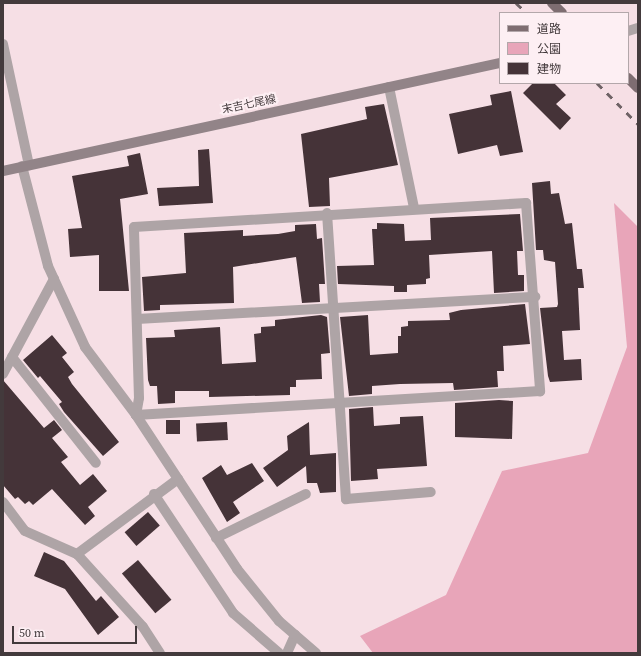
<!DOCTYPE html>
<meta charset="utf-8">
<style>
body{margin:0}
#map{position:relative;width:641px;height:656px;overflow:hidden;background:#f6dfe5;font-family:"Source Serif 4","Noto Sans JP",serif}
div>[style]{position:absolute}
.green>*{inset:0;background:#e8a5b9}
.building>*{inset:0;background:#453338;transform-origin:0 0}
.minor>*{height:10px;margin:-5px;padding:0 5px;transform-origin:5px;border-radius:5px;background:#aea4a6}
.tertiary>*{height:10px;margin:-5px;padding:0 5px;transform-origin:5px;border-radius:5px;background:#aea4a6}
.secondary>*{height:10px;margin:-5px;padding:0 5px;transform-origin:5px;border-radius:5px;background:#928488}
.primary>*{height:10px;margin:-5px;padding:0 5px;transform-origin:5px;border-radius:5px;background:#7e6d71}
.rail>*{height:3px;margin-top:-1.5px;transform-origin:0;background:repeating-linear-gradient(90deg,#6e6265 0 7px,transparent 0 14px)}
span{translate:-50% -50%;white-space:nowrap;text-align:center;line-height:1.15;-webkit-text-stroke:4px #fdeff3;paint-order:stroke}
.street-label{font-size:11px;color:#433a3c}
.frame{position:absolute;inset:0;border:4px solid #433a3c;pointer-events:none}
.legend{position:absolute;left:499px;top:12px;width:130px;height:72px;box-sizing:border-box;background:#fdeff3;border:1px solid #b3a7aa;margin:0;padding:5px 7px;list-style:none;font-size:12px;color:#433a3c}
.legend li{display:flex;align-items:center;gap:8px;height:20px}
.legend b{width:20px;border:1px solid #b3a7aa}
.scale{position:absolute;left:12px;top:626px;width:125px;height:18px;box-sizing:border-box;border:2px solid #433a3c;border-top:0;padding-left:5px;font-size:12px;line-height:14px;white-space:nowrap;color:#433a3c;-webkit-text-stroke:3px #fdeff3;paint-order:stroke}
</style>
<div id="map">
<div class="green">
<div style="clip-path:polygon(614px 203px,638px 227px,638px 653px,373px 653px,360px 636px,446px 595px,502px 471px,588px 453px,627px 347px)"></div>
</div>
<div class="building">
<div style="clip-path:polygon(533px 83px,554px 83px,566px 95px,556px 104px,571px 118px,560px 130px,523px 93px)"></div>
<div style="clip-path:polygon(511px 91px,523px 152px,500px 156px,497px 145px,458px 154px,449px 114px,492px 105px,490px 95px)"></div>
<div style="clip-path:polygon(384px 104px,398px 165px,329px 178px,330px 206px,309px 207px,301px 134px,367px 119px,365px 107px)"></div>
<div style="clip-path:polygon(209px 149px,213px 203px,159px 206px,157px 188px,199px 186px,198px 150px)"></div>
<div style="clip-path:polygon(140px 153px,148px 194px,120px 199px,129px 291px,99px 291px,99px 255px,70px 257px,68px 229px,82px 228px,72px 176px,129px 166px,127px 156px)"></div>
<div style="clip-path:polygon(550px 181px,551px 194px,559px 193px,565px 224px,572px 223px,577px 269px,582px 269px,584px 288px,578px 288px,580px 330px,562px 331px,564px 360px,581px 359px,582px 380px,550px 382px,548px 376px,540px 308px,557px 307px,558px 304px,555px 262px,544px 260px,543px 250px,536px 250px,532px 183px)"></div>
<div style="clip-path:polygon(520px 214px,523px 251px,517px 251px,518px 275px,524px 275px,524px 291px,494px 293px,492px 251px,429px 255px,430px 278px,426px 279px,426px 284px,407px 285px,407px 292px,394px 292px,394px 286px,338px 284px,337px 266px,374px 265px,372px 229px,377px 229px,377px 223px,404px 224px,405px 241px,431px 240px,430px 218px)"></div>
<div style="clip-path:polygon(316px 224px,317px 239px,322px 238px,325px 284px,319px 284px,320px 302px,302px 303px,296px 257px,233px 267px,234px 303px,160px 305px,160px 310px,144px 311px,142px 277px,186px 273px,184px 233px,243px 230px,243px 236px,278px 234px,295px 231px,295px 225px)"></div>
<div style="clip-path:polygon(525px 304px,530px 344px,503px 346px,504px 371px,497px 371px,498px 387px,454px 390px,453px 383px,400px 384px,372px 386px,372px 394px,349px 396px,340px 317px,368px 315px,370px 355px,398px 353px,398px 336px,401px 336px,401px 327px,408px 326px,408px 321px,450px 320px,449px 313px,461px 310px)"></div>
<div style="clip-path:polygon(321px 315px,327px 317px,330px 353px,321px 354px,322px 379px,296px 380px,296px 387px,290px 387px,290px 395px,209px 397px,209px 391px,175px 391px,175px 403px,158px 404px,157px 386px,150px 386px,148px 380px,146px 338px,175px 337px,174px 330px,220px 327px,222px 364px,256px 362px,254px 334px,261px 333px,261px 327px,275px 326px,275px 320px)"></div>
<div style="clip-path:polygon(52px 335px,67px 353px,62px 357px,74px 372px,68px 377px,72px 384px,119px 442px,103px 456px,64px 412px,59px 404px,62px 402px,40px 376px,38px 378px,23px 360px)"></div>
<div style="clip-path:polygon(3px 380px,44px 428px,54px 420px,62px 430px,52px 438px,68px 457px,61px 462px,80px 485px,93px 474px,107px 491px,88px 507px,95px 516px,85px 525px,52px 489px,33px 505px,29px 501px,25px 504px,18px 497px,15px 499px,3px 485px)"></div>
<div style="clip-path:polygon(499px 400px,513px 401px,512px 439px,455px 437px,455px 403px)"></div>
<div style="clip-path:polygon(373px 407px,374px 426px,400px 424px,400px 417px,423px 416px,427px 466px,377px 469px,378px 479px,351px 481px,349px 409px)"></div>
<div style="left:166px;top:420px;width:14px;height:14px"></div>
<div style="left:227px;top:422px;width:18px;height:31px;rotate:87deg"></div>
<div style="clip-path:polygon(309px 422px,310px 455px,336px 453px,336px 492px,320px 493px,317px 483px,307px 483px,306px 466px,277px 487px,263px 468px,288px 450px,287px 436px)"></div>
<div style="clip-path:polygon(252px 463px,264px 481px,233px 502px,240px 513px,227px 522px,202px 478px,221px 465px,227px 475px)"></div>
<div style="left:148px;top:512px;width:18px;height:31px;rotate:49deg"></div>
<div style="clip-path:polygon(44px 552px,64px 561px,96px 601px,101px 596px,119px 617px,98px 635px,65px 589px,34px 576px)"></div>
<div style="left:138px;top:560px;width:52px;height:21px;rotate:50deg"></div>
</div>
<div class="minor">
<div style="left:628px;top:31px;width:10px;rotate:-17deg"></div>
<div style="left:3px;top:44px;width:124px;rotate:77.9deg"></div>
<div style="left:389px;top:87px;width:124px;rotate:78.3deg"></div>
<div style="left:526px;top:203px;width:189px;rotate:85.7deg"></div>
<div style="left:540px;top:391px;width:405px;rotate:176.6deg"></div>
<div style="left:136px;top:415px;width:17px;rotate:-80deg"></div>
<div style="left:139px;top:398px;width:171px;rotate:-91.7deg"></div>
<div style="left:134px;top:227px;width:393px;rotate:-3.5deg"></div>
<div style="left:327px;top:213px;width:287px;rotate:86.2deg"></div>
<div style="left:346px;top:499px;width:85px;rotate:-4.7deg"></div>
<div style="left:137px;top:319px;width:399px;rotate:-3.2deg"></div>
<div style="left:12px;top:357px;width:135px;rotate:51.6deg"></div>
<div style="left:3px;top:374px;width:108px;rotate:-61.8deg"></div>
<div style="left:154px;top:494px;width:143px;rotate:56.4deg"></div>
<div style="left:233px;top:613px;width:61px;rotate:41deg"></div>
<div style="left:3px;top:502px;width:36px;rotate:53deg"></div>
<div style="left:25px;top:531px;width:57px;rotate:23.9deg"></div>
<div style="left:77px;top:554px;width:98px;rotate:47.9deg"></div>
<div style="left:143px;top:627px;width:31px;rotate:57deg"></div>
<div style="left:216px;top:538px;width:100px;rotate:-26.1deg"></div>
<div style="left:77px;top:554px;width:126px;rotate:-36.6deg"></div>
<div style="left:287px;top:653px;width:20px;rotate:-66deg"></div>
</div>
<div class="tertiary">
<div style="left:22px;top:166px;width:103px;rotate:75.4deg"></div>
<div style="left:48px;top:266px;width:89px;rotate:65.4deg"></div>
<div style="left:85px;top:347px;width:85px;rotate:53.1deg"></div>
<div style="left:136px;top:415px;width:184px;rotate:56.7deg"></div>
<div style="left:237px;top:569px;width:67px;rotate:51.1deg"></div>
<div style="left:279px;top:621px;width:49px;rotate:40.9deg"></div>
</div>
<div class="secondary">
<div style="left:3px;top:171px;width:509px;rotate:-12.26deg"></div>
</div>
<div class="primary">
<div style="left:552px;top:3px;width:14px;rotate:45deg"></div>
<div style="left:628px;top:78px;width:14px;rotate:45deg"></div>
</div>
<div class="rail">
<div style="left:516px;top:3px;width:15px;rotate:42deg"></div>
<div style="left:597px;top:83px;width:58px;rotate:45deg"></div>
</div>
<div class="street-label">
<span style="left:249px;top:105px;rotate:-12deg">末吉七尾線</span>
</div>
<div class="frame"></div>
<ul class="legend">
<li><b style="height:5px;background:#7e6d71"></b>道路</li>
<li><b style="height:11px;background:#e8a5b9"></b>公園</li>
<li><b style="height:11px;background:#453338"></b>建物</li>
</ul>
<div class="scale">50 m</div>
</div>
